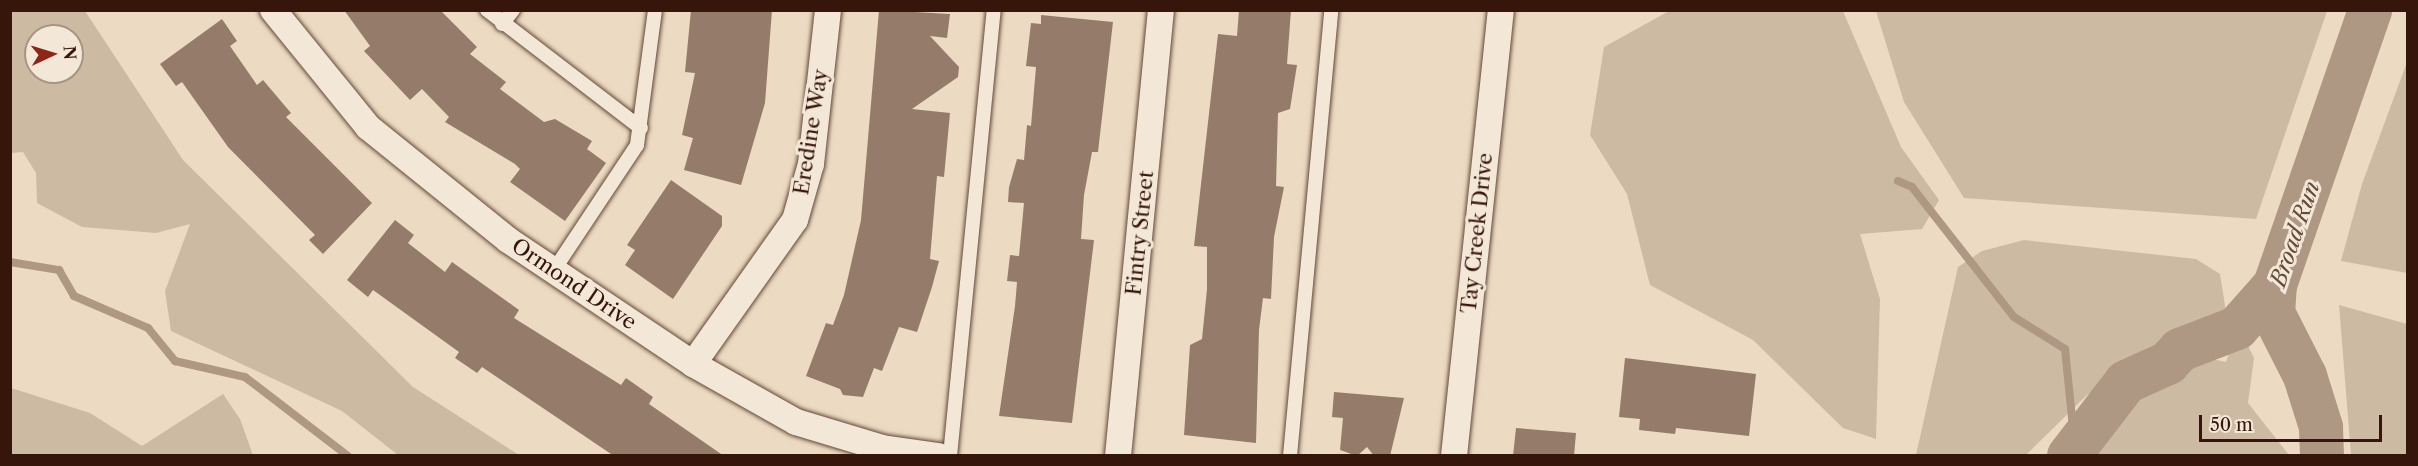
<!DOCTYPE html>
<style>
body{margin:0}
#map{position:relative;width:2418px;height:466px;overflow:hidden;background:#ecdbc2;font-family:"Libre Caslon Text",serif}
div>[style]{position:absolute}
.green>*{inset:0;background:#cdbaa3}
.stream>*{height:8px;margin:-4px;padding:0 4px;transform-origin:4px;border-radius:4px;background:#ae9883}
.river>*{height:44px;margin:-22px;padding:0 22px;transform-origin:22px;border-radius:22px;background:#ae9883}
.building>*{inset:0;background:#957c6a}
.roads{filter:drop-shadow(0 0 2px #644738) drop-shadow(0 0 2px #644738)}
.service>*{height:14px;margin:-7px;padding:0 7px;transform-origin:7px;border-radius:7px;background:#f3e8d7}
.minor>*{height:26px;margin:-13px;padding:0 13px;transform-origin:13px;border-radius:13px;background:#f3e8d7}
span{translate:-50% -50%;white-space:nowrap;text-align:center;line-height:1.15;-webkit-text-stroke:6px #f3e8d7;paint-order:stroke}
.street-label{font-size:21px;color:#36160a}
.water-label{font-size:22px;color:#664a3a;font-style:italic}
.frame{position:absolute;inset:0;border:12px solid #36160a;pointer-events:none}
.north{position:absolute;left:24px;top:24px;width:60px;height:60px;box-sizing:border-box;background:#f3e8d7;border:2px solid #a79485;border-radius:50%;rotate:86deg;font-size:16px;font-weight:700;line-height:24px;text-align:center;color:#36160a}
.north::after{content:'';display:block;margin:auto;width:21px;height:27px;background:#8f2418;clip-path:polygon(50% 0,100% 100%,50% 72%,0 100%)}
.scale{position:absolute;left:2199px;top:415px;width:183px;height:27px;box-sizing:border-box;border:3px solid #36160a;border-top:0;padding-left:8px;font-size:18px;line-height:21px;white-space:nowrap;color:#36160a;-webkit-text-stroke:4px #f3e8d7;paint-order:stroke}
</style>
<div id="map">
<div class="green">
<div style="clip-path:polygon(evenodd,11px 10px,85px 11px,183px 160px,413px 387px,519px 455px,398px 455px,342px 411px,171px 331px,165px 291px,190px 224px,156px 233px,82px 227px,37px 203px,36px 173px,23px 152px,11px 153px,11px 10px,36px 36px,72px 36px,72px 72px,36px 72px,36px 36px)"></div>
<div style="clip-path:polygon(1669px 11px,1843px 11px,1901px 147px,1939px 200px,1922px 229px,1860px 234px,1880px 299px,1876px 439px,1843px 428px,1753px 340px,1650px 285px,1627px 194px,1590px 135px,1604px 47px)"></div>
<div style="clip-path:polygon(1876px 11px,1876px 10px,2327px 11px,2256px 219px,1964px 198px,1904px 102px)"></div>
<div style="clip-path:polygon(2407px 62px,2407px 273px,2341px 261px,2362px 184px)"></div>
<div style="clip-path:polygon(2024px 240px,2196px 259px,2220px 274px,2226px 312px,2188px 330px,2166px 351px,2121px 371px,2087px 395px,2026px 455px,1916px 455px,1958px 267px,1982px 251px)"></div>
<div style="clip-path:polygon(2339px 305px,2407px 324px,2407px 455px,2351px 455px)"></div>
<div style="clip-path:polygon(2245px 340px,2254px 358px,2248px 403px,2289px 455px,2093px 455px,2105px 424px,2143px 380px,2202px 357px,2226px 362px,2231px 348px)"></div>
<div style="clip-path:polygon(11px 388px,90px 413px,142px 446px,223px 394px,240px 419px,253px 455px,11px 455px)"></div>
</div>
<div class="stream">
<div style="left:1898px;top:181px;width:15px;rotate:23deg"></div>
<div style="left:1912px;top:187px;width:165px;rotate:51.9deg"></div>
<div style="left:2014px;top:317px;width:60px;rotate:32.1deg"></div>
<div style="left:2065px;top:349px;width:99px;rotate:84.2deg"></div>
<div style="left:10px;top:262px;width:50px;rotate:9.3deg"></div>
<div style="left:59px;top:270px;width:30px;rotate:60deg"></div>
<div style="left:74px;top:296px;width:81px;rotate:23.4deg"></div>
<div style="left:148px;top:328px;width:43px;rotate:50.7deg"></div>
<div style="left:175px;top:361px;width:72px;rotate:12.9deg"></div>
<div style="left:245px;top:377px;width:130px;rotate:37.5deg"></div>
</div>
<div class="river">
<div style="left:2069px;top:456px;width:93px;rotate:-52.4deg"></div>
<div style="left:2126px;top:382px;width:46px;rotate:-24.3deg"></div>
<div style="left:2168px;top:363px;width:18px;rotate:-47deg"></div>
<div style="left:2180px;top:350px;width:61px;rotate:-21.1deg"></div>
<div style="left:2237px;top:328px;width:57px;rotate:-48.5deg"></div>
<div style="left:2322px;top:456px;width:29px;rotate:-92deg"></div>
<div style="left:2321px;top:427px;width:53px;rotate:-107.4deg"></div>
<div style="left:2305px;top:376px;width:71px;rotate:-116.9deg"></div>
<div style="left:2273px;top:313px;width:28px;rotate:-86deg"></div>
<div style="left:2275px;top:285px;width:291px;rotate:-70.9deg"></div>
</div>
<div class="building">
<div style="clip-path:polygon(344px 10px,440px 10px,477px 47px,470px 54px,506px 82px,500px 89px,544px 122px,555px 119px,592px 141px,587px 149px,606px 163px,565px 221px,510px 182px,520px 169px,515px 164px,445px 122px,449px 117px,422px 89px,410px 100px,364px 51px,370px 46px)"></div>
<div style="clip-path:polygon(691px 10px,772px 10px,765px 103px,741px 185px,684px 170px,693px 138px,682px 135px,695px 73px,685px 72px)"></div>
<div style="clip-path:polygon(879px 10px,950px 14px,947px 38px,930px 36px,959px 67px,958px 77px,912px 109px,950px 113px,944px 177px,937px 176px,930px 259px,939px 261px,932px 287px,917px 332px,899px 327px,882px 371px,874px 368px,863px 397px,843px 395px,840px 389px,806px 376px,826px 323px,833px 325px,844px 295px,861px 220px)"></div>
<div style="clip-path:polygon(1239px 10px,1291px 10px,1287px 64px,1297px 65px,1290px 109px,1278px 113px,1276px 186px,1284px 187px,1274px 237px,1271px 299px,1263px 298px,1259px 330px,1256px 443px,1184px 435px,1190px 345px,1202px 339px,1207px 289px,1207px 247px,1194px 246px,1218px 34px,1237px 36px)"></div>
<div style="clip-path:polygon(1041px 15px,1113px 22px,1098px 152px,1092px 152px,1084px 195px,1081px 239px,1094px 240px,1072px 423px,999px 416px,1015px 306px,1017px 282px,1007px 281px,1010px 255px,1019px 256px,1024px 203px,1008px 202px,1009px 187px,1017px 159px,1024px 160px,1027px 125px,1031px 126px,1036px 67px,1026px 66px,1031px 23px,1041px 24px)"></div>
<div style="clip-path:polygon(222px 19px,237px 41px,230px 46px,257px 85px,263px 80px,291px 113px,286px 117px,372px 203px,323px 254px,309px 240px,315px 235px,228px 147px,182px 82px,176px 86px,160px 64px)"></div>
<div style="clip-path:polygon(671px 180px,722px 216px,722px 226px,673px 299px,625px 265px,635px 250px,627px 245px)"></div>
<div style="clip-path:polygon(395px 220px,414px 235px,408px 243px,445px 272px,452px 262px,519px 310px,514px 318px,621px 385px,626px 378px,653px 397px,649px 404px,724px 456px,614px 456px,482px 367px,477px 373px,455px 358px,459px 352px,373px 290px,368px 297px,347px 280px)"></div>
<div style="clip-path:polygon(1625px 358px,1756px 374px,1749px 436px,1676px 428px,1675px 434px,1639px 430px,1640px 419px,1619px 417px)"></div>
<div style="clip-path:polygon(1334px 392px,1404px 398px,1390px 456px,1374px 456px,1367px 447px,1357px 456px,1340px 450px,1343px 418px,1332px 417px)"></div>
<div style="clip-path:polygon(1516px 428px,1576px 433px,1574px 456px,1513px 456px)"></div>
</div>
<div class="roads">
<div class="service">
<div style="left:487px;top:10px;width:194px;rotate:37.5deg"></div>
<div style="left:502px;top:24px;width:18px;rotate:-52deg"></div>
<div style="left:554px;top:270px;width:150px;rotate:-56.4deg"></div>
<div style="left:637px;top:145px;width:136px;rotate:-82.4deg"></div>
<div style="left:950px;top:456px;width:448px;rotate:-84.4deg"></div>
<div style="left:1290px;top:456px;width:448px;rotate:-84.7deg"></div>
</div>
<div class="minor">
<div style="left:273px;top:10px;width:151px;rotate:50.9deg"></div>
<div style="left:368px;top:127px;width:180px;rotate:38.9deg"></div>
<div style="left:508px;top:240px;width:223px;rotate:33.8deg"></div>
<div style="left:693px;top:364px;width:118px;rotate:29.4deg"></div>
<div style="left:796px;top:422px;width:90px;rotate:16.8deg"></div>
<div style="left:882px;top:448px;width:57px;rotate:8.1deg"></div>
<div style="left:693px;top:364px;width:176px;rotate:-54.7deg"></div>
<div style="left:795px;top:220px;width:58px;rotate:-74.1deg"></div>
<div style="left:811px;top:164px;width:155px;rotate:-83.7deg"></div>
<div style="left:1118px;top:456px;width:448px;rotate:-84.5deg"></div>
<div style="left:1454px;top:456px;width:448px;rotate:-84deg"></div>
</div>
</div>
<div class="street-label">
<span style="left:811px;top:132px;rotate:-81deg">Eredine Way</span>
<span style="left:1140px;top:233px;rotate:-84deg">Fintry Street</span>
<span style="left:1477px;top:233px;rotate:-84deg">Tay Creek Drive</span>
<span style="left:574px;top:284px;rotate:34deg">Ormond Drive</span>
</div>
<div class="water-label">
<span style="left:2295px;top:234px;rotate:-71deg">Broad Run</span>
</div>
<div class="frame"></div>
<div class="north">N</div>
<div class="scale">50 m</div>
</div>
